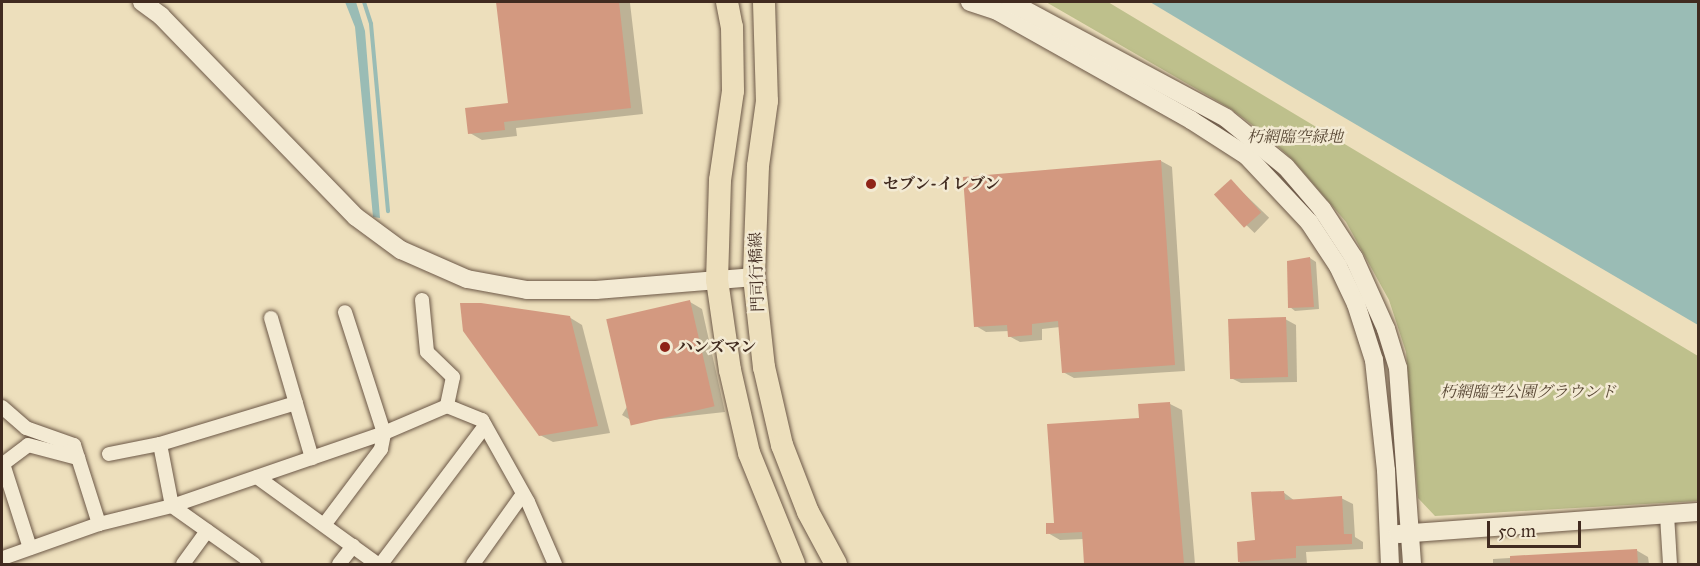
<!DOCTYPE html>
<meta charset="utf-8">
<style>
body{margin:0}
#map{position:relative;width:1700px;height:566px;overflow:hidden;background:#eddfbc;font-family:"IM FELL Great Primer","Noto Serif JP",serif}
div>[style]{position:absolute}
.green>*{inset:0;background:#bec08c}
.water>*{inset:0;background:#9abcb5}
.shadow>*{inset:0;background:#0003;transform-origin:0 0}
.stream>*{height:4px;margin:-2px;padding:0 2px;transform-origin:2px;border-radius:2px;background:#9abcb5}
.building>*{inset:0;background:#d39980;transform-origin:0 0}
.roads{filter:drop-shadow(0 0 2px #6c5847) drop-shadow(0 0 2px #6c5847)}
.minor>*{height:14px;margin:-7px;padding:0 7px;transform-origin:7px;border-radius:7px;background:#f3ead3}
.tertiary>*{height:18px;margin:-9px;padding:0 9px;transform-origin:9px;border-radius:9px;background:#f3ead3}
.primary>*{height:22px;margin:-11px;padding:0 11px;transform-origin:11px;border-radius:11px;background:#eddfbc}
.dots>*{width:16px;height:16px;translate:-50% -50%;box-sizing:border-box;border:3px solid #f3ead3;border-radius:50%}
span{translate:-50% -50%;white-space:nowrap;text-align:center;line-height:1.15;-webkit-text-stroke:5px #f3ead3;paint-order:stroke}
.park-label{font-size:16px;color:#5a4936;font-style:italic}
.poi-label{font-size:16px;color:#412b20;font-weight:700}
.left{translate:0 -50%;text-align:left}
.street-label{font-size:16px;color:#412b20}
.frame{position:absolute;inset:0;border:3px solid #412b20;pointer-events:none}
.scale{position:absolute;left:1487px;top:521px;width:94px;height:27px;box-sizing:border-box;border:3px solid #412b20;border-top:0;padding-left:8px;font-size:18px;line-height:21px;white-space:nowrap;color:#412b20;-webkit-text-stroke:4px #f3ead3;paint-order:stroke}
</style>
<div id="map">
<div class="green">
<div style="clip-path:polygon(1046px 2px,1108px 2px,1698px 356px,1698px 501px,1435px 516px,1418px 498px,1406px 352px,1389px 300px,1346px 222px,1293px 160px,1263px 133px,1231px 109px)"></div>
</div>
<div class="water">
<div style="clip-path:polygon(345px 2px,356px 2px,365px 31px,380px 218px,373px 217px,355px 27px)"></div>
<div style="clip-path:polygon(1150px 2px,1698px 2px,1698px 325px,1304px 94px)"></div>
</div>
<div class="shadow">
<div style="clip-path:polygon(498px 2px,630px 3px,643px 114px,516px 128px,517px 136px,482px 140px,470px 133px,509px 105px)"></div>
<div style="clip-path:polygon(1161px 161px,1172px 167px,1185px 371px,1074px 378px,1063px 372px,1060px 327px,1042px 329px,1042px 340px,1020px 342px,1009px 336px,1009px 331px,986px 332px,976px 326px,965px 178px)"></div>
<div style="left:1231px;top:181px;width:53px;height:21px;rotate:44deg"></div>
<div style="clip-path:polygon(1310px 258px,1316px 262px,1319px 309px,1295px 311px,1290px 307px)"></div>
<div style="clip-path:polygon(690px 302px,702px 309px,725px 412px,634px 422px,622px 415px)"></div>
<div style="clip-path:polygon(569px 317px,582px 325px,610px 433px,553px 442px,540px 435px)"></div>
<div style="clip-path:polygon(1285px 319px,1296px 325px,1297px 382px,1241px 383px,1231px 378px)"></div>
<div style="clip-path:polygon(1170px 404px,1182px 410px,1195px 564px,1086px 564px,1084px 539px,1060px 540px,1048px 533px,1141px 419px)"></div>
<div style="clip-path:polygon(1283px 492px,1295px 501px,1341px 498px,1353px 504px,1355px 537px,1363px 542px,1363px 549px,1306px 552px,1307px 564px,1240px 564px,1238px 543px,1256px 542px)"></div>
<div style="clip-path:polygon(1636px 550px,1648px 557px,1649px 564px,1493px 564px,1493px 559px)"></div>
</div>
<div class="stream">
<div style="left:364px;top:2px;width:23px;rotate:72deg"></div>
<div style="left:371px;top:24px;width:188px;rotate:84.8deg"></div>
</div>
<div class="building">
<div style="clip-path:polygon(496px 2px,619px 2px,631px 108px,504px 122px,505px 130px,468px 134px,465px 108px,508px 103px)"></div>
<div style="clip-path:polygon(1161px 160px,1175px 365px,1062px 373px,1058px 321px,1032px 324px,1032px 335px,1008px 337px,1007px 325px,974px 327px,963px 177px)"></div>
<div style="left:1231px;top:179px;width:45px;height:23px;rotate:48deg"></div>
<div style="clip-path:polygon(1310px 257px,1314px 307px,1288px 308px,1287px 261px)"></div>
<div style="left:690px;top:300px;width:109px;height:86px;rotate:77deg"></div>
<div style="clip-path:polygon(460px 303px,481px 303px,570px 316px,598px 426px,539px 436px,463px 331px)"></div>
<div style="left:1286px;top:317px;width:60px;height:58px;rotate:88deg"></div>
<div style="clip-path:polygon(1170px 402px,1184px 564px,1084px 564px,1082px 532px,1046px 534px,1046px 523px,1054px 523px,1047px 424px,1139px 418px,1138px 404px)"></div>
<div style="clip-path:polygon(1284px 491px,1285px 500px,1342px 496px,1344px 534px,1352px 534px,1352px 544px,1296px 546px,1296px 558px,1238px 562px,1237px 542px,1255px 540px,1251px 492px)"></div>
<div style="clip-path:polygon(1637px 549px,1638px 564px,1510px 564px,1510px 556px)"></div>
</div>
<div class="roads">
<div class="minor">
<div style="left:422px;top:300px;width:52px;rotate:84.5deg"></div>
<div style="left:427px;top:352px;width:36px;rotate:44deg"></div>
<div style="left:453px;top:377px;width:30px;rotate:102deg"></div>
<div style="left:271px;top:318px;width:146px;rotate:73.7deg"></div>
<div style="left:2px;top:407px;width:32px;rotate:41deg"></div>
<div style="left:26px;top:428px;width:51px;rotate:19.5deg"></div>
<div style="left:74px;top:445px;width:83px;rotate:72.4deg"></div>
<div style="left:109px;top:454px;width:52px;rotate:-11.1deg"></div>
<div style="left:257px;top:477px;width:148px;rotate:35.9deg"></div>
<div style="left:1667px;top:515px;width:49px;rotate:86.5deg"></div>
<div style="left:324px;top:525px;width:95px;rotate:-53.1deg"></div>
<div style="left:381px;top:449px;width:16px;rotate:-79deg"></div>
<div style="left:384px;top:433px;width:127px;rotate:-107.9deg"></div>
<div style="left:30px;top:548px;width:88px;rotate:-107.8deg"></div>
<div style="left:3px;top:464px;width:31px;rotate:-37deg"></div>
<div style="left:28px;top:445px;width:52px;rotate:14.6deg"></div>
<div style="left:3px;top:558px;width:102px;rotate:-19.5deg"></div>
<div style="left:99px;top:524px;width:75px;rotate:-13.9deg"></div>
<div style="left:172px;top:506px;width:224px;rotate:-19deg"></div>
<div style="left:384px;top:433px;width:69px;rotate:-23.2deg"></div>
<div style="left:447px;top:406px;width:38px;rotate:22deg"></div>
<div style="left:482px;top:420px;width:94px;rotate:60.7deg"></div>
<div style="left:528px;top:502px;width:68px;rotate:66.5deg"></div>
<div style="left:183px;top:564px;width:41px;rotate:-54deg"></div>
<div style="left:254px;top:564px;width:100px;rotate:-144.7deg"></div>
<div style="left:172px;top:506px;width:63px;rotate:-101deg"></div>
<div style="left:160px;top:444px;width:142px;rotate:-16.8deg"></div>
<div style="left:339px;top:564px;width:23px;rotate:-52deg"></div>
<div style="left:381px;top:564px;width:173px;rotate:-53deg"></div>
<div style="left:473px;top:564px;width:86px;rotate:-54.5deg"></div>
</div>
<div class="tertiary">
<div style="left:142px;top:2px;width:24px;rotate:36deg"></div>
<div style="left:161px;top:16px;width:280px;rotate:45.9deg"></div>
<div style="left:356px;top:217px;width:56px;rotate:36.3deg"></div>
<div style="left:401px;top:250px;width:72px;rotate:23.7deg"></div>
<div style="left:467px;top:279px;width:61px;rotate:10.4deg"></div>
<div style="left:527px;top:290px;width:69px"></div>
<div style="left:596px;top:290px;width:159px;rotate:-4.7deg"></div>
<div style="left:970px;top:2px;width:28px;rotate:18deg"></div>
<div style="left:997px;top:11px;width:223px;rotate:29.3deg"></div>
<div style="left:1191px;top:120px;width:67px;rotate:32.7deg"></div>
<div style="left:1247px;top:156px;width:91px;rotate:46.8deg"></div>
<div style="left:1309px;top:222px;width:53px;rotate:56.6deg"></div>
<div style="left:1338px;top:266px;width:42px;rotate:64.7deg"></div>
<div style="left:1356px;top:304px;width:59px;rotate:72.2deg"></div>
<div style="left:1374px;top:360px;width:111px;rotate:83.8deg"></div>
<div style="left:1386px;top:470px;width:94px;rotate:87.6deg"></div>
<div style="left:1010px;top:2px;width:245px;rotate:28.2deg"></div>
<div style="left:1226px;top:118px;width:77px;rotate:39.2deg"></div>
<div style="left:1286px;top:167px;width:55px;rotate:49.4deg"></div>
<div style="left:1322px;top:209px;width:59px;rotate:56.9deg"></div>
<div style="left:1354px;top:258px;width:78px;rotate:65.7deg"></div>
<div style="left:1386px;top:329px;width:41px;rotate:72.9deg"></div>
<div style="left:1398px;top:368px;width:196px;rotate:85.9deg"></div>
<div style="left:1398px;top:534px;width:301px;rotate:-4.2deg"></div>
</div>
<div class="primary">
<div style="left:727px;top:2px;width:25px;rotate:79deg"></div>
<div style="left:732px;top:27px;width:64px;rotate:89.1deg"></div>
<div style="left:733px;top:91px;width:90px;rotate:98.3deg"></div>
<div style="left:720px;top:180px;width:100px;rotate:91.7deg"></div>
<div style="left:717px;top:280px;width:91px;rotate:81.8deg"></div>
<div style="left:730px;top:370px;width:85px;rotate:77.1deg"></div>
<div style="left:749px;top:453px;width:120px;rotate:67.9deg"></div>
<div style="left:764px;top:2px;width:99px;rotate:88.3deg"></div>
<div style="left:767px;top:101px;width:66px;rotate:97.9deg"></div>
<div style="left:758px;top:166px;width:111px;rotate:92.1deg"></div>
<div style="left:754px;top:277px;width:91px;rotate:83.7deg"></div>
<div style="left:764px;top:367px;width:80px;rotate:77deg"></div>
<div style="left:782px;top:445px;width:72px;rotate:68.8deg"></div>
<div style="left:808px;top:512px;width:59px;rotate:61.7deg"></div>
</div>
</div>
<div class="dots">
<div style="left:871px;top:184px;background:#8f2418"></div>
<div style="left:665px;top:347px;background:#8f2418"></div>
</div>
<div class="park-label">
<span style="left:1295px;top:137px">朽網臨空緑地</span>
<span style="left:1528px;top:392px">朽網臨空公園グラウンド</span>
</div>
<div class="poi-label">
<span class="left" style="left:883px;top:184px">セブン-イレブン</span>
<span class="left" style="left:677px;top:347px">ハンズマン</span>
</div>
<div class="street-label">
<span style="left:757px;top:272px;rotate:-92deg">門司行橋線</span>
</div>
<div class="frame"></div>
<div class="scale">50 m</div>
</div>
